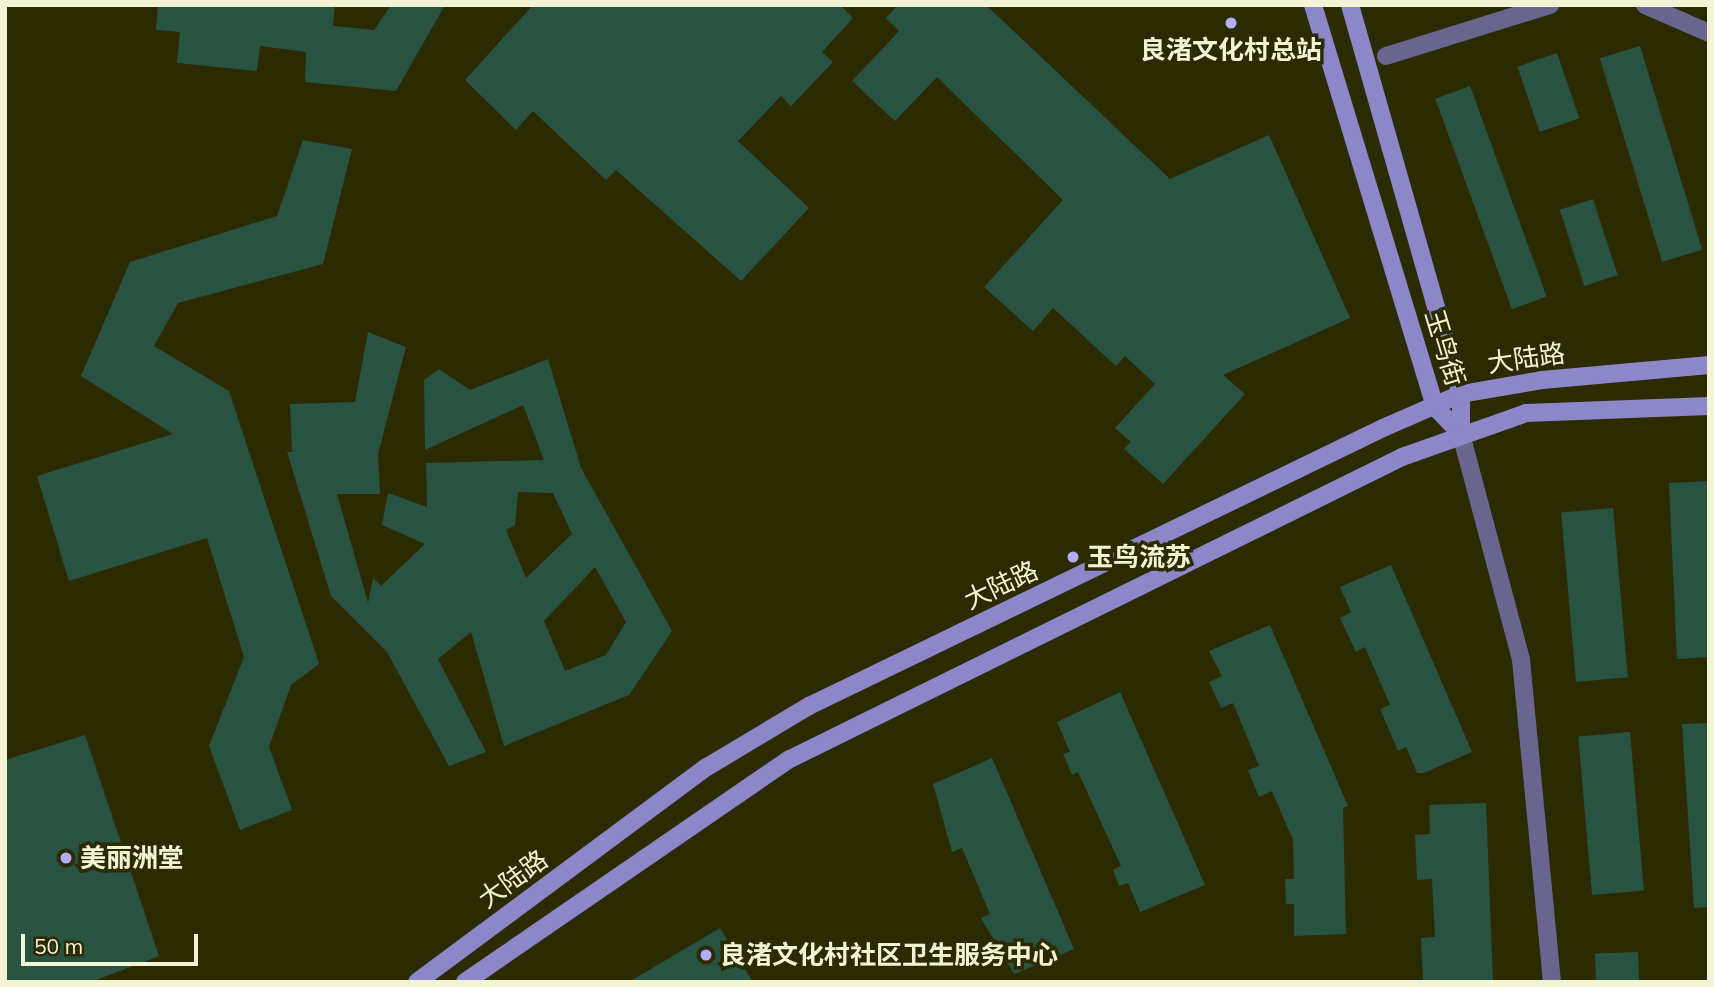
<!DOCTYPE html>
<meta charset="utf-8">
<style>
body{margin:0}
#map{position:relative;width:1714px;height:987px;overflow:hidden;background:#2c2a00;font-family:Mulish,"Noto Sans SC",sans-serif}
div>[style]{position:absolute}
.building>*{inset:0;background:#285343;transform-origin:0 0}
.street>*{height:18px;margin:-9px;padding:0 9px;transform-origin:9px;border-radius:9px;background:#68658e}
.secondary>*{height:18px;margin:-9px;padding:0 9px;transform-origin:9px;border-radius:9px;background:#8c87c8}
.dots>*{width:19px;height:19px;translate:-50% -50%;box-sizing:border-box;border:4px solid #2c2a00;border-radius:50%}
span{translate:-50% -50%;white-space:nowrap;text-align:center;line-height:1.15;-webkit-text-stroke:7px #2c2a00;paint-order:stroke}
.poi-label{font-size:26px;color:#f3f3d6;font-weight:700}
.left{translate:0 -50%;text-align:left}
.street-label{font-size:26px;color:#f3f3d6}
.frame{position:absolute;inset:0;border:7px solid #f3f3d6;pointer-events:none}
.scale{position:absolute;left:21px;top:934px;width:177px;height:32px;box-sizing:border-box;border:4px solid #f3f3d6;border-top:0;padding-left:9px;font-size:21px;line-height:24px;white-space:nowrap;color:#f3f3d6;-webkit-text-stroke:5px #2c2a00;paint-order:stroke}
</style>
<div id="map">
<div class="building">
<div style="clip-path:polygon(158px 5px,335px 5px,333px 26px,374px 30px,391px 5px,445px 5px,396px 91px,305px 82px,306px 52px,260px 46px,257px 71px,177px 63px,180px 32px,156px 30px)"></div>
<div style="clip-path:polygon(533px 5px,840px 5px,853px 18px,822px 52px,833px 62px,791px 106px,781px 96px,738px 141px,809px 208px,741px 281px,616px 170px,606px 180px,533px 111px,516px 130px,465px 80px)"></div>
<div style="clip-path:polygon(898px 5px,986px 5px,1170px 179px,1269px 135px,1350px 318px,1223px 375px,1245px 394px,1163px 484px,1124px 449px,1131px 442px,1115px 428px,1155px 384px,1125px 356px,1116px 366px,1053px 308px,1033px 331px,984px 287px,1063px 200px,937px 77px,895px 121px,852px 81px,899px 31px,886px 18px)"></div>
<div style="left:1640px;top:46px;width:213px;height:42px;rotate:73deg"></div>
<div style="left:1557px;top:53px;width:69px;height:42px;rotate:71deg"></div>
<div style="left:1470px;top:86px;width:224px;height:37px;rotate:70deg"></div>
<div style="clip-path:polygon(303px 140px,352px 149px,323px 264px,178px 303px,154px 346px,229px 391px,319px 664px,291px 685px,269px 747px,292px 810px,240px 830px,209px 746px,244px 657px,207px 538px,69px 581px,37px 476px,173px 434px,81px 376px,130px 262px,277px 216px)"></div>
<div style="left:1593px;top:199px;width:80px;height:35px;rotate:72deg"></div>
<div style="clip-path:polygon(evenodd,368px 332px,406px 347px,378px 454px,380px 494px,337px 494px,368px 603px,373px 578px,381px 586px,425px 544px,382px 525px,388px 493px,427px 507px,426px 463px,544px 460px,523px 405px,425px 450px,424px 380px,439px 369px,470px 390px,548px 359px,581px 468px,672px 631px,629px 695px,504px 746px,471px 632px,438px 659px,486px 752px,449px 766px,387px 652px,331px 596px,287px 452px,292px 452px,290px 404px,355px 402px,368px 332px,518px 492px,553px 493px,572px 534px,526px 578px,506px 530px,515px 525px,518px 492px,368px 332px,595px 567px,626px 622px,606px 655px,565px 671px,544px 621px,595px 567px)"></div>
<div style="clip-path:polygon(1709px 481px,1709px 657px,1677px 659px,1669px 483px)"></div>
<div style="left:1613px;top:508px;width:170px;height:52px;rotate:85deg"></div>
<div style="clip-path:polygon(1391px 565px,1472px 752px,1424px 773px,1417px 773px,1406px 747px,1398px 751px,1380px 709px,1390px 705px,1365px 647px,1356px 652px,1340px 618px,1351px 612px,1340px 587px)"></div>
<div style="clip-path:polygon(1270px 625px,1348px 806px,1343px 808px,1346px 934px,1294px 936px,1294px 904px,1286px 904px,1285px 879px,1294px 879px,1293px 840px,1272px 791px,1259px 797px,1248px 770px,1259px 766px,1233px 703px,1221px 708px,1209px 682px,1222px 676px,1209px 651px)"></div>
<div style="clip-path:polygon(1120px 692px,1205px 885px,1140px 912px,1128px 883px,1119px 886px,1113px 870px,1121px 866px,1078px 772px,1072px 775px,1063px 754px,1070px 752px,1057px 722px)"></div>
<div style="clip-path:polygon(1709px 723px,1709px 907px,1694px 908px,1682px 724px)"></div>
<div style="left:1630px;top:732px;width:159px;height:52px;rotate:85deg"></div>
<div style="clip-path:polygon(85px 735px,159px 956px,91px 982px,5px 982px,5px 760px)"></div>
<div style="clip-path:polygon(992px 758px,1074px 949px,1014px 974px,981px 918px,990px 914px,962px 848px,952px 852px,933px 784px)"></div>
<div style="clip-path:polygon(1486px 803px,1493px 982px,1423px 980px,1421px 938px,1435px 937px,1432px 879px,1417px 880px,1415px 835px,1430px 834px,1429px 805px)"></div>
<div style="clip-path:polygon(720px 928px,753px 982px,629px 982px)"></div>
<div style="left:1638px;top:952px;width:30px;height:43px;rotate:88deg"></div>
</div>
<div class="street">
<div style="left:1645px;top:5px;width:70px;rotate:23.6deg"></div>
<div style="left:1386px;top:56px;width:172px;rotate:-17.3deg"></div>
<div style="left:1461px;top:434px;width:234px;rotate:75.1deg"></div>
<div style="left:1521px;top:660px;width:323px;rotate:84.5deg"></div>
</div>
<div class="secondary">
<div style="left:1313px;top:5px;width:420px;rotate:73.1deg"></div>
<div style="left:1435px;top:407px;width:37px;rotate:46deg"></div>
<div style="left:1350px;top:5px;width:405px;rotate:74.1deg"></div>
<div style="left:1461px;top:394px;width:40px;rotate:90deg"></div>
<div style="left:417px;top:982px;width:361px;rotate:-36.6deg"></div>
<div style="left:707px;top:767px;width:119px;rotate:-30.9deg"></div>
<div style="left:809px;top:706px;width:638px;rotate:-25.84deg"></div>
<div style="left:1383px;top:428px;width:85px;rotate:-23.6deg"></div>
<div style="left:1461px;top:394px;width:82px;rotate:-9.8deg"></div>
<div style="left:1542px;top:380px;width:168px;rotate:-5.1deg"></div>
<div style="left:465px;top:982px;width:394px;rotate:-34.5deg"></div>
<div style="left:790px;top:759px;width:682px;rotate:-26.26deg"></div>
<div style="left:1402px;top:457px;width:132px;rotate:-19.5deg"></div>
<div style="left:1526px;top:413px;width:183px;rotate:-2.2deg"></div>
</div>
<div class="dots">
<div style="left:1231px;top:23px;background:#b3adf9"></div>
<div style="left:1073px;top:557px;background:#b3adf9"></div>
<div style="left:66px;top:858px;background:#b3adf9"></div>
<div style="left:706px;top:955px;background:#b3adf9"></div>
</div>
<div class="poi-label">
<span style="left:1231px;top:50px">良渚文化村总站</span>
<span class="left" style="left:1087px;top:557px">玉鸟流苏</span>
<span class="left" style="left:80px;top:858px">美丽洲堂</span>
<span class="left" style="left:720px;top:955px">良渚文化村社区卫生服务中心</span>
</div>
<div class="street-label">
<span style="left:1445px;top:348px;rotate:73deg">玉鸟街</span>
<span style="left:1526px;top:358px;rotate:-8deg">大陆路</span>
<span style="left:1001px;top:585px;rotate:-25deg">大陆路</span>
<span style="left:513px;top:879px;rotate:-36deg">大陆路</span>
</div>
<div class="frame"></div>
<div class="scale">50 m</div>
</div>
